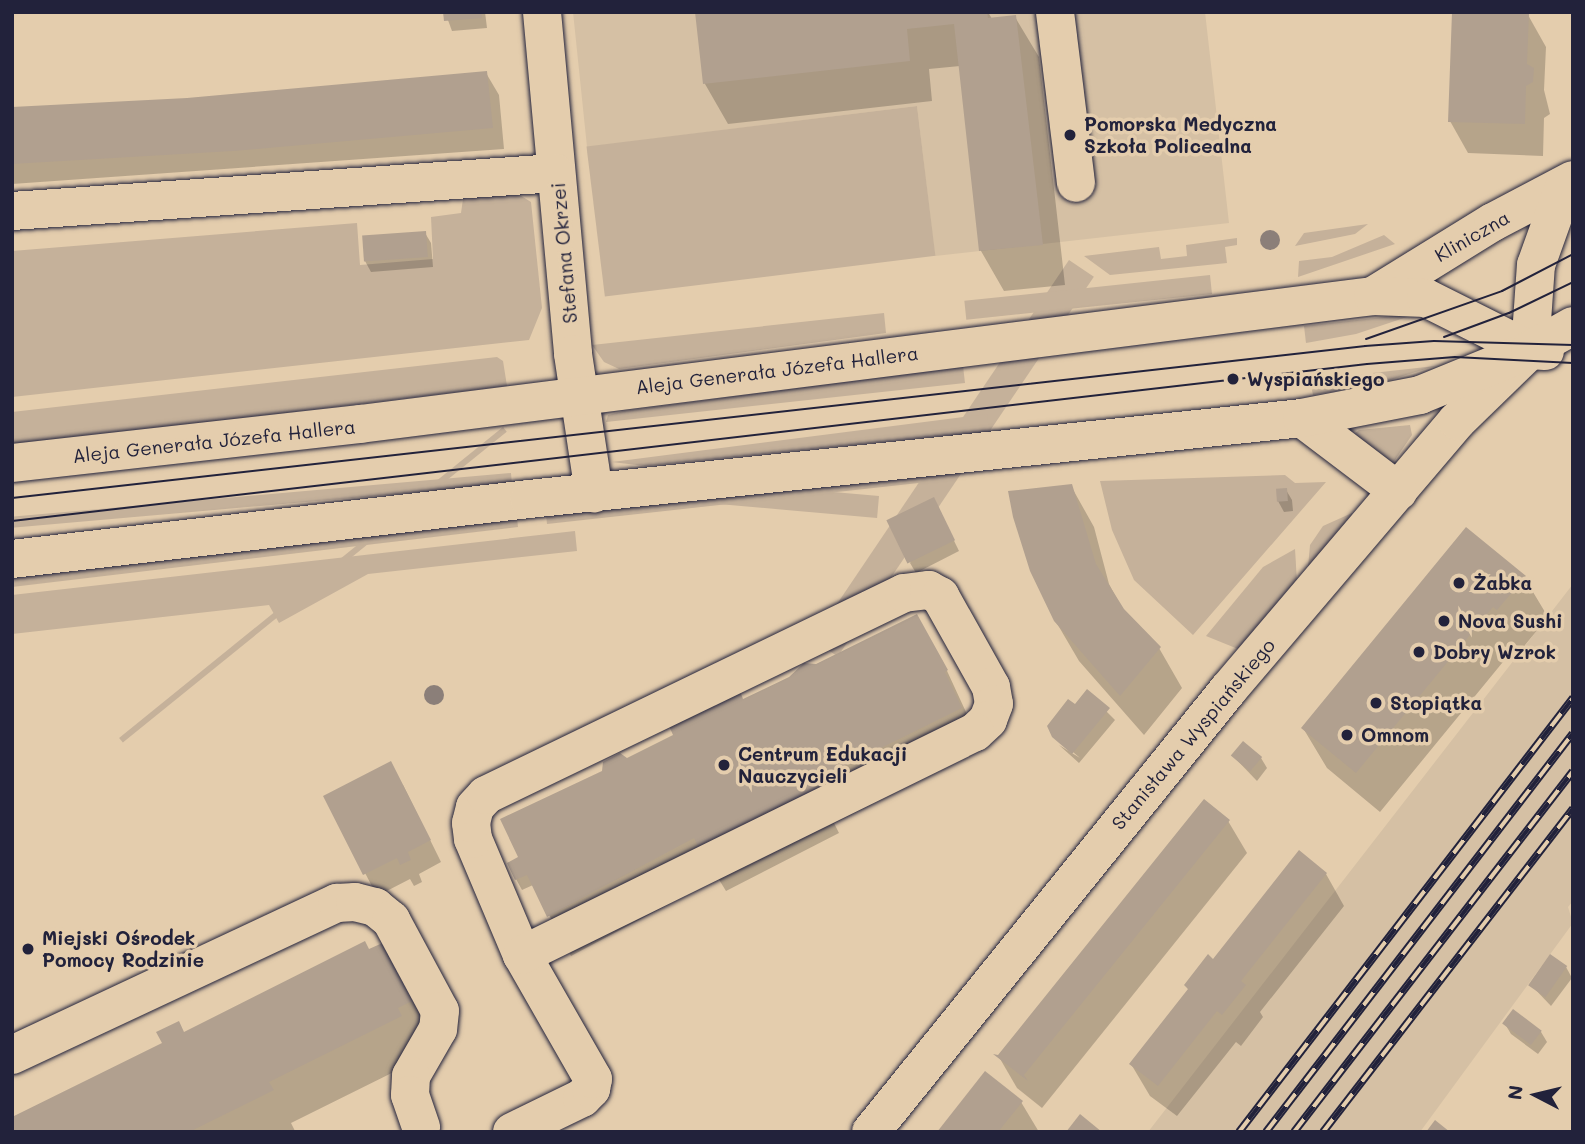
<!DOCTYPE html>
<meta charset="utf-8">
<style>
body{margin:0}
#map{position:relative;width:1585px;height:1144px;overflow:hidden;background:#e4cdad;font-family:Mali,sans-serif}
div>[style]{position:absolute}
.built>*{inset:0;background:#d5c0a4}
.green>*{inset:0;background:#c5b19a;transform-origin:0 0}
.shadow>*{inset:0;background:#0003}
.building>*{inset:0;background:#b1a08f;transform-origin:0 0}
.roads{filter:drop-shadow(0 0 2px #22223b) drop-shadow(0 0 2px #22223b)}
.minor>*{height:38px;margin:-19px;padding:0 19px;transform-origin:19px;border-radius:19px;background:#e4cdad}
.major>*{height:38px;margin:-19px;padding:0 19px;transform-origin:19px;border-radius:19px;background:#e4cdad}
.tram>*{height:2px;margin:-1px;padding:0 1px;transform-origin:1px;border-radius:1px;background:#22223b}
.rail>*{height:8px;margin-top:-4px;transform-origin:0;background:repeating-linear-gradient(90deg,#e4cdad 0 16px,#22223b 0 32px);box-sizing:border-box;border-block:2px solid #22223b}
.trees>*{width:20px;height:20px;margin:-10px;border-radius:50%;background:#8b7f79}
.dots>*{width:19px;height:19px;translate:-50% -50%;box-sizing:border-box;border:4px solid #e4cdad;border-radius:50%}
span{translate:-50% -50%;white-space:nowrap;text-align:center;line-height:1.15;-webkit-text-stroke:7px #e4cdad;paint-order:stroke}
.poi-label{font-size:19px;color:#22223b;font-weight:700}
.left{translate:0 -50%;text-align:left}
.street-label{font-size:19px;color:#22223b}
.frame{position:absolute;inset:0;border:14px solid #22223b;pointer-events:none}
.north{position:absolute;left:1501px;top:1060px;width:70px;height:70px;-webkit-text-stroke:5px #e4cdad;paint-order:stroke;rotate:277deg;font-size:19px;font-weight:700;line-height:28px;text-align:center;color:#22223b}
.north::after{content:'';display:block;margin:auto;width:24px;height:32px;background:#22223b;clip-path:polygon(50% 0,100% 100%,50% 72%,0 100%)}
</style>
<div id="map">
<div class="built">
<div style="clip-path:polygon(573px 12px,1205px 12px,1229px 223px,935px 256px,917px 106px,587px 147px)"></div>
<div style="clip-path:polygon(1573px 584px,1573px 901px,1568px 907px,1573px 923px,1420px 1132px,1148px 1132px)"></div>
</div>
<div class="green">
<div style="left:917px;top:106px;width:151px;height:333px;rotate:83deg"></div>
<div style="clip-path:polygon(518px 194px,531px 202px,542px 308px,529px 340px,12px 397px,12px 251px,357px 223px,360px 265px,433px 259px,431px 217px,461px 213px,463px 199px)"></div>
<div style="clip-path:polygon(1368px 224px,1355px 234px,1295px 246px,1304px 233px)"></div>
<div style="clip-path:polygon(1384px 235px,1395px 244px,1298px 277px,1299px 261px,1332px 257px)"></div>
<div style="clip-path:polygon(1237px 238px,1237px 245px,1225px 247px,1227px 263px,1110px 275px,1084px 256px,1159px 247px,1161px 259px,1187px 256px,1186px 245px)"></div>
<div style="left:1069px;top:260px;width:30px;height:458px;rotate:34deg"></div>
<div style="left:1210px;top:275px;width:19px;height:247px;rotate:84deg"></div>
<div style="clip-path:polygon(884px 313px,886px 333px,619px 369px,604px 362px,592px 345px)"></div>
<div style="clip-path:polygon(1419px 313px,1356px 334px,1306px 343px,1304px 326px)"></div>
<div style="clip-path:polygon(497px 357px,503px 361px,507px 386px,12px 446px,12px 412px)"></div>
<div style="clip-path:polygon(963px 366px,965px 383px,606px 422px,608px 415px,624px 411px)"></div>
<div style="clip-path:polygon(1435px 366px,1377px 384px,1313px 395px,1310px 380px)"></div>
<div style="clip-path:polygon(987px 414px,989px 431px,645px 466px,612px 462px)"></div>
<div style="clip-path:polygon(1410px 425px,1412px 435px,1388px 470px,1353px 435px,1359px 430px)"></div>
<div style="left:503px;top:427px;width:6px;height:494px;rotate:51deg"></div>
<div style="left:511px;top:473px;width:11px;height:502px;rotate:85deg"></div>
<div style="clip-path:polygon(1285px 475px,1295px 483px,1326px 482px,1193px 635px,1134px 580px,1112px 530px,1100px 481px)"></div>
<div style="clip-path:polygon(928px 476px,928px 482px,547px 524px,546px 515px)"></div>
<div style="left:879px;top:496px;width:22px;height:271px;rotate:95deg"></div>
<div style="clip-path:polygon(1352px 513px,1352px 516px,1308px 567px,1310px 545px,1323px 526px)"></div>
<div style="clip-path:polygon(517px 518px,518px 527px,12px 587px,12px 576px)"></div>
<div style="clip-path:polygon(575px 531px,577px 551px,368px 574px,279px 623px,269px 605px,12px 634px,12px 595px)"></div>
<div style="clip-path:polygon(1295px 549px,1297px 582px,1243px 651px,1206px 636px,1263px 567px)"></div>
</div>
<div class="shadow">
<div style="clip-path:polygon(445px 12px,485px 12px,487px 28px,452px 31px)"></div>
<div style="clip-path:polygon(697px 12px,988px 12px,992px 19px,1015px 17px,1039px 57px,1065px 285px,1004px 291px,981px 251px,960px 66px,929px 69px,932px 101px,728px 124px,705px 84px)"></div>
<div style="clip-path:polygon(1528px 15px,1546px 47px,1544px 90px,1550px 114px,1544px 118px,1543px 156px,1468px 153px,1450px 121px)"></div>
<div style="clip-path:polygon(486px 73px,499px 95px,504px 149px,12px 184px,12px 108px,187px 99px)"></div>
<div style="clip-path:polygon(425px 233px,431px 243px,433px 267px,371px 272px,365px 261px)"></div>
<div style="clip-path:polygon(1071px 486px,1094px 527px,1109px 584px,1124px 612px,1159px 648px,1182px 688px,1144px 735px,1079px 661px,1055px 620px)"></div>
<div style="clip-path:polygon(1286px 490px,1292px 500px,1293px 511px,1284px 512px,1278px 501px)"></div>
<div style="clip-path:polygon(939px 510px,959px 551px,916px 573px,910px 563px)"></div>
<div style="clip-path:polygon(1524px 577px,1548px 617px,1521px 650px,1516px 646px,1380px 812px,1327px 768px,1303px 728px)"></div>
<div style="clip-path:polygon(942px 660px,983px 749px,834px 823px,839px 833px,726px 891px,718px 878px,571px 956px,533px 885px,522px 890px,516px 879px,521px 858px,627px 760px,744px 701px)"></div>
<div style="clip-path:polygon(1087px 692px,1115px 720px,1079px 763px,1059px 745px,1080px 758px,1054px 736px)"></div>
<div style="clip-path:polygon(1233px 756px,1261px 758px,1267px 768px,1257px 781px)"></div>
<div style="clip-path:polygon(403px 785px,441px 862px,419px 874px,422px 882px,414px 886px,410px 879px,377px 896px,325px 796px)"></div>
<div style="clip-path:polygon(1228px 821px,1247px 853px,1042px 1108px,1017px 1088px,999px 1057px)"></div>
<div style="clip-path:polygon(1299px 853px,1326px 874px,1344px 906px,1260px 1012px,1263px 1017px,1241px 1046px,1236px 1042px,1177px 1116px,1150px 1096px,1131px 1064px,1189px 991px,1186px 985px,1213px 961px)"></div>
<div style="clip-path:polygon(386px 943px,438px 1040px,424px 1057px,291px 1123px,295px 1131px,12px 1132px,184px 1034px)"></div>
<div style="clip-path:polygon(1566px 967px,1572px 978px,1551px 1006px,1531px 985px)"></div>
<div style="clip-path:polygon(1505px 1024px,1541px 1032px,1547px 1042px,1538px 1054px,1511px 1034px)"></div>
<div style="clip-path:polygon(1021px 1102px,1039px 1132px,939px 1132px)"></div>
</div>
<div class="building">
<div style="clip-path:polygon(443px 12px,481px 12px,482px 18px,444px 21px)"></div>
<div style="clip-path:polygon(695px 12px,987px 12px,988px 18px,1016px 15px,1043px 245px,979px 251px,954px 24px,907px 29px,910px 61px,703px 84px)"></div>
<div style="clip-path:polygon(1452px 12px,1529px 13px,1527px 64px,1534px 68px,1533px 82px,1526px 86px,1525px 124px,1448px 122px)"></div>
<div style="clip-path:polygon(487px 71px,493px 128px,233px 151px,12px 164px,12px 107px,187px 98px)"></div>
<div style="left:426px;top:231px;width:26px;height:64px;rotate:86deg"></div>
<div style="clip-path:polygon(1072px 484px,1096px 564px,1124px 609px,1161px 647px,1120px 696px,1054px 621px,1030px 571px,1013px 517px,1008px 491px)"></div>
<div style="left:1287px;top:488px;width:13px;height:11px;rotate:86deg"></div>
<div style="left:934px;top:497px;width:48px;height:53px;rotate:64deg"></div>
<div style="clip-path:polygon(1466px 527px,1526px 576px,1497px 610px,1493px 607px,1356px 773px,1301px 728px)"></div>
<div style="clip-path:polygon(917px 614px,948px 670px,945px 672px,962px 708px,812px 782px,817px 792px,701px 852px,694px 838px,547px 917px,527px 875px,515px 880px,507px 863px,518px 857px,500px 819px,602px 771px,603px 762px,620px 753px,627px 758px,673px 735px,669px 726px,740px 691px,743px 699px,789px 677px,804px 663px,816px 664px)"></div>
<div style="clip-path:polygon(1087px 689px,1110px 708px,1072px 754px,1052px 737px,1047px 726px,1068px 699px,1075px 704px)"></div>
<div style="left:1243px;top:741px;width:25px;height:19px;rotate:40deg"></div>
<div style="clip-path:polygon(391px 761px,431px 840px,408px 852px,411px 860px,400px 865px,397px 858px,363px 875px,323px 796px)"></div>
<div style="clip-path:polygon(1204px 799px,1230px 820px,1024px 1075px,1028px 1081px,993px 1054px,998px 1055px)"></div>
<div style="clip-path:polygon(1299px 850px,1327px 873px,1241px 981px,1246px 985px,1222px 1015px,1217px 1011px,1158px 1086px,1129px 1064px,1188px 989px,1184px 985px,1208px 954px,1213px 959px)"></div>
<div style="clip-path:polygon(365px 941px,369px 949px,387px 941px,416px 999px,398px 1008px,402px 1016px,269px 1082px,274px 1090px,189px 1132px,12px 1132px,12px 1117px,162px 1043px,156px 1032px,179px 1021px,184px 1032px)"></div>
<div style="left:1550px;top:954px;width:21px;height:38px;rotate:35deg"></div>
<div style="left:1513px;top:1009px;width:36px;height:18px;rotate:37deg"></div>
<div style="clip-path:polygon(985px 1071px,1023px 1101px,998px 1132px,937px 1132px)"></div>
<div style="clip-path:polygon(1080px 1114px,1102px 1132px,1066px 1132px)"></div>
<div style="clip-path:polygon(1435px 1120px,1450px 1132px,1426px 1132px)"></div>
</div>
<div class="roads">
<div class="minor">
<div style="left:542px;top:12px;width:343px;rotate:84.8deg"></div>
<div style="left:573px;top:354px;width:141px;rotate:81.4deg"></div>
<div style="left:1055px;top:12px;width:172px;rotate:83deg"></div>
<div style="left:12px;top:211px;width:545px;rotate:-4deg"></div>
<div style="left:12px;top:1055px;width:359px;rotate:-25.1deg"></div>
<div style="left:337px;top:903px;width:18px;rotate:-3deg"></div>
<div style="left:355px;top:902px;width:21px;rotate:14deg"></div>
<div style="left:375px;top:907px;width:21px;rotate:39deg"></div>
<div style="left:391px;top:920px;width:103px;rotate:61.7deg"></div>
<div style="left:440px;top:1011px;width:18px;rotate:96deg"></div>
<div style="left:438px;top:1029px;width:54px;rotate:119.9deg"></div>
<div style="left:411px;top:1076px;width:19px;rotate:93deg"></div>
<div style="left:410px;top:1095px;width:34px;rotate:71deg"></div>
<div style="left:512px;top:1132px;width:78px;rotate:-25.9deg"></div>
<div style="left:582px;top:1098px;width:13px;rotate:-45deg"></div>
<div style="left:591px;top:1089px;width:10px;rotate:-79deg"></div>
<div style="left:593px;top:1079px;width:143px;rotate:-119.8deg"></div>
<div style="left:522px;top:955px;width:126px;rotate:-112.9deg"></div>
<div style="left:473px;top:839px;width:16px;rotate:-97deg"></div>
<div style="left:471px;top:823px;width:16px;rotate:-76deg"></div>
<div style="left:475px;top:807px;width:16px;rotate:-47deg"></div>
<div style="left:486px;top:795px;width:464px;rotate:-25.8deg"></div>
<div style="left:904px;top:593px;width:25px;rotate:-7deg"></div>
<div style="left:929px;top:590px;width:13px;rotate:29deg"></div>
<div style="left:940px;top:596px;width:104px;rotate:60.7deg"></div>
<div style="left:991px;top:687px;width:17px;rotate:80deg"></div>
<div style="left:994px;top:704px;width:17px;rotate:111deg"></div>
<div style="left:988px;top:720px;width:18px;rotate:137deg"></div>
<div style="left:975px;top:732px;width:505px;rotate:153.79deg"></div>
<div style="left:871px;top:1132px;width:568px;rotate:-51.07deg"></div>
<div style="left:1228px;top:690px;width:353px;rotate:-49.6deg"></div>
<div style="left:1457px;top:421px;width:102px;rotate:-44.2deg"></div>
</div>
<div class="major">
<div style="left:1373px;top:296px;width:141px;rotate:-31.7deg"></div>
<div style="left:1493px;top:222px;width:90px;rotate:-27.7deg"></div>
<div style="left:1530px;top:350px;width:85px;rotate:-86deg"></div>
<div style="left:1536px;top:265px;width:83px;rotate:-70.3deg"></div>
<div style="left:1302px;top:418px;width:121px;rotate:37.2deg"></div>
<div style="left:12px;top:463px;width:350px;rotate:-6.4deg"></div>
<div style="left:360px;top:424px;width:1021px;rotate:-7.2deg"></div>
<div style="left:1373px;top:296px;width:53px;rotate:2.2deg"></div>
<div style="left:1426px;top:298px;width:116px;rotate:26.6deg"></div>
<div style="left:1530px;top:350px;width:15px;rotate:4deg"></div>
<div style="left:12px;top:559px;width:520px;rotate:-6.62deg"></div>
<div style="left:529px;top:499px;width:777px;rotate:-5.98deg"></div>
<div style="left:1302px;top:418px;width:120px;rotate:-11deg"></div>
<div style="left:1420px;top:395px;width:119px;rotate:-22.2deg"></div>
<div style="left:1530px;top:350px;width:49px;rotate:-29.2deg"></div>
</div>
</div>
<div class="tram">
<div style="left:1444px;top:337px;width:69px;rotate:-20.3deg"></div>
<div style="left:1509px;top:313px;width:71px;rotate:-25.8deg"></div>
<div style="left:1366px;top:339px;width:144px;rotate:-19.4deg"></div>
<div style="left:1502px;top:291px;width:80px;rotate:-27.5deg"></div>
<div style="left:12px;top:498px;width:1362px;rotate:-6.41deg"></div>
<div style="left:1365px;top:346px;width:69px;rotate:-4.1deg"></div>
<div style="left:1434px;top:341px;width:139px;rotate:1.6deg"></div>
<div style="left:12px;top:521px;width:1364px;rotate:-6.61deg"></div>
<div style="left:1367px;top:364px;width:88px;rotate:-4.5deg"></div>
<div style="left:1455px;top:357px;width:118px;rotate:2.9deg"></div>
</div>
<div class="rail">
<div style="left:1239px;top:1132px;width:548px;rotate:-52.42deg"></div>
<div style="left:1266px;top:1132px;width:503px;rotate:-52.42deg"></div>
<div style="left:1294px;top:1132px;width:456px;rotate:-52.3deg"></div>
<div style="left:1323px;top:1132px;width:409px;rotate:-52.3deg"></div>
</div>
<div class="trees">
<div style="left:1270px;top:240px"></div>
<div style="left:434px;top:695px"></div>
</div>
<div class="dots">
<div style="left:1070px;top:135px;background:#22223b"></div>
<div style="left:1233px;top:379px;background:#22223b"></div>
<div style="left:1459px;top:583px;background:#22223b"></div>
<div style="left:1444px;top:621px;background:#22223b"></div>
<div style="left:1419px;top:652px;background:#22223b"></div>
<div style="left:1376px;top:703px;background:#22223b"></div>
<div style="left:1347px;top:735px;background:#22223b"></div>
<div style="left:724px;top:765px;background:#22223b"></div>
<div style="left:28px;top:949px;background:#22223b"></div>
</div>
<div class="poi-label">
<span class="left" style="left:1084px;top:135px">Pomorska Medyczna<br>Szkoła Policealna</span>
<span class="left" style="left:1247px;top:379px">Wyspiańskiego</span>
<span class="left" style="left:1473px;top:583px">Żabka</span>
<span class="left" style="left:1458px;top:621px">Nova Sushi</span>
<span class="left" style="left:1433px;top:652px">Dobry Wzrok</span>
<span class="left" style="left:1390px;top:703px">Stopiątka</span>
<span class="left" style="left:1361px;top:735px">Omnom</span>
<span class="left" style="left:738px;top:765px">Centrum Edukacji<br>Nauczycieli</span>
<span class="left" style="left:42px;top:949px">Miejski Ośrodek<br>Pomocy Rodzinie</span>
</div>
<div class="street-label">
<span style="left:1472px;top:236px;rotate:-30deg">Kliniczna</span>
<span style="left:564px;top:253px;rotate:-95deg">Stefana Okrzei</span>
<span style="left:777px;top:370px;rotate:-7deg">Aleja Generała Józefa Hallera</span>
<span style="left:214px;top:441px;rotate:-6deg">Aleja Generała Józefa Hallera</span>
<span style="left:1193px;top:734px;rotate:-50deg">Stanisława Wyspiańskiego</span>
</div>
<div class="frame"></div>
<div class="north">N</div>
</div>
